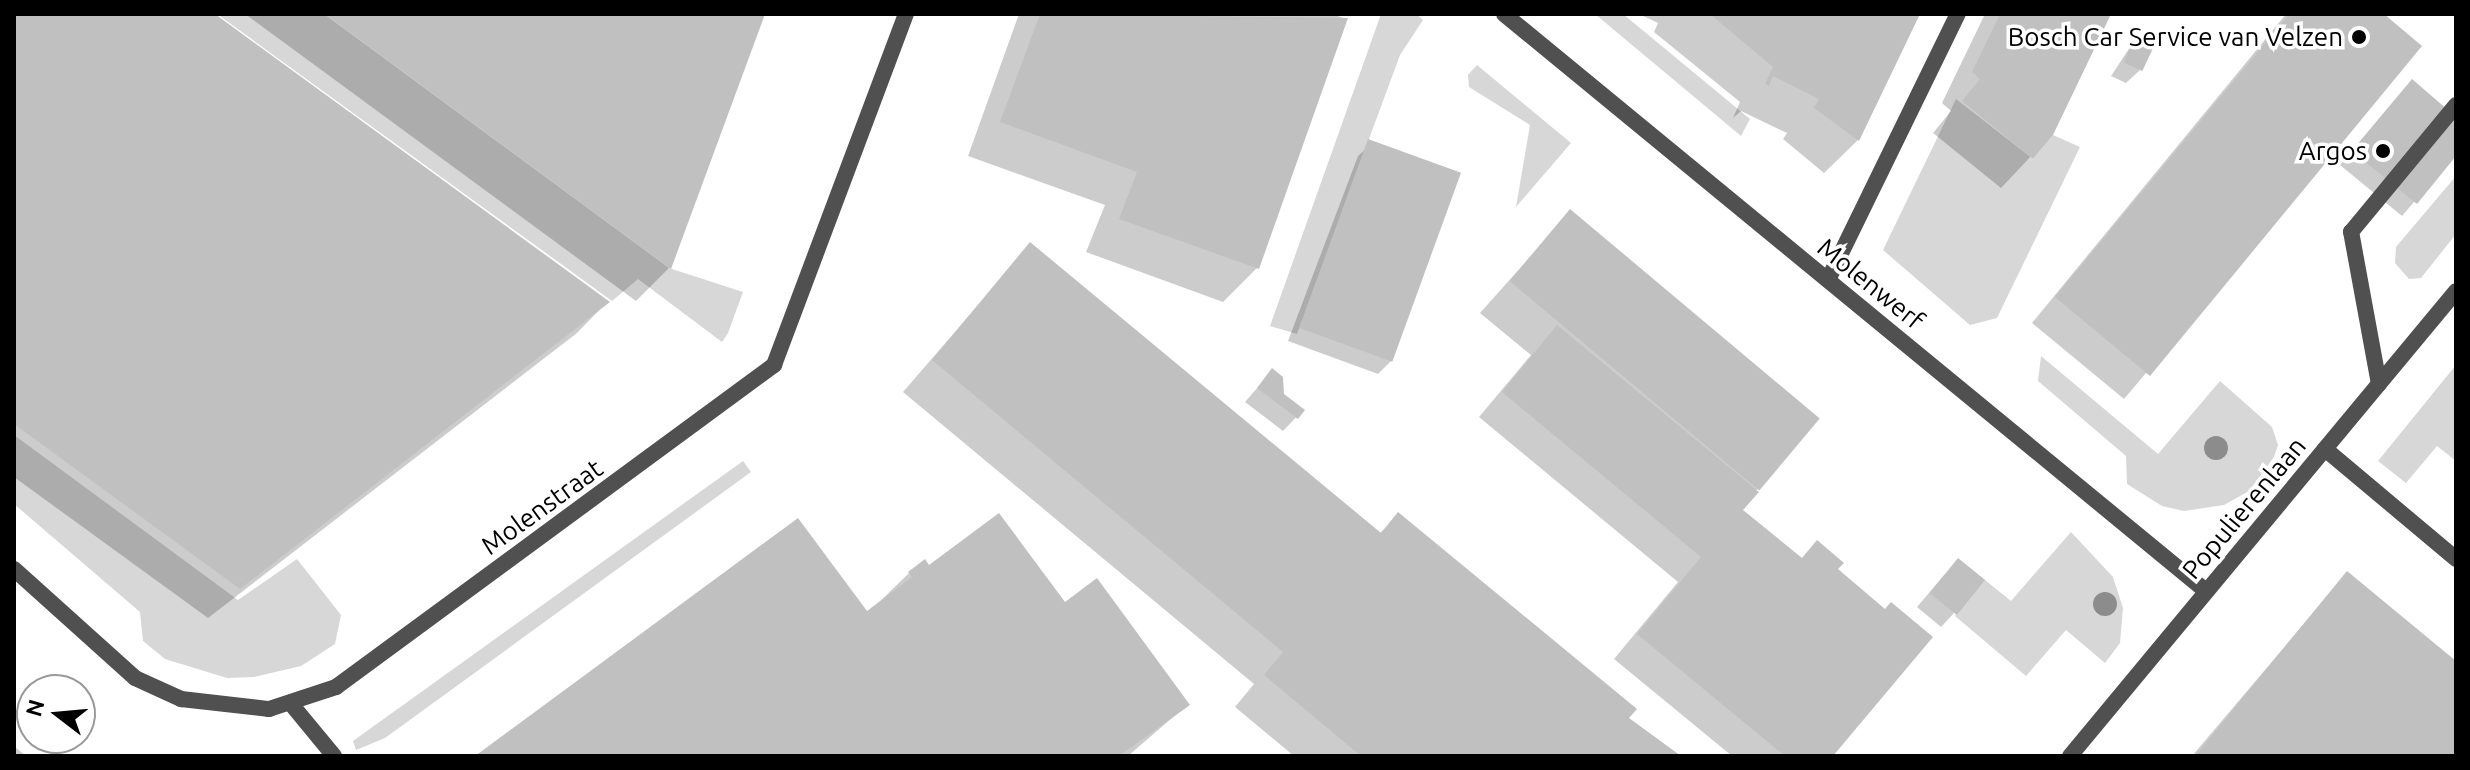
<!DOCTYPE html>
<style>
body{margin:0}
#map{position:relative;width:2470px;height:770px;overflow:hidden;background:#fff;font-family:Ubuntu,sans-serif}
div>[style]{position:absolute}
.green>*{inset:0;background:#d7d7d7}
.shadow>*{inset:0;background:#0003}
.building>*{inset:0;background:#c0c0c0;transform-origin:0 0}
.service>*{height:16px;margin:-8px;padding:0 8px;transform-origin:8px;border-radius:8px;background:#505050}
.minor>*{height:16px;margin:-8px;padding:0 8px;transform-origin:8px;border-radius:8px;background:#505050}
.trees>*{width:24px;height:24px;margin:-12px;border-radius:50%;background:#8c8c8c}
.dots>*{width:22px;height:22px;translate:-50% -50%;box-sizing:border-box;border:4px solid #fff;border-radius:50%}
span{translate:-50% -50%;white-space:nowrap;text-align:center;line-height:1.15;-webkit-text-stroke:7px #fff;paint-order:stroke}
.poi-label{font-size:26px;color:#000}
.right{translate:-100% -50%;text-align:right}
.street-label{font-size:26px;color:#000}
.frame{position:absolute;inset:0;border:16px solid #000;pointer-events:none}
.north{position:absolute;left:16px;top:674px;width:80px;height:80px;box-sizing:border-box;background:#fff;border:2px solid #999;border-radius:50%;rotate:286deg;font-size:22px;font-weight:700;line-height:32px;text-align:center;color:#000}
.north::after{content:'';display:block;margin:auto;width:28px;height:36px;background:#000;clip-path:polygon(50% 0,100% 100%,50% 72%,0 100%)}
</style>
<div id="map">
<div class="green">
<div style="clip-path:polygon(217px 14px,324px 14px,669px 268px,743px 292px,728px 333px,722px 342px,638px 279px,612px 301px)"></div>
<div style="clip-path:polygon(1381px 14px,1416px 14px,1423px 20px,1400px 55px,1297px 334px,1270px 326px)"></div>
<div style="clip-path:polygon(1595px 14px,1623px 14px,1750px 119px,1741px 136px)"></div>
<div style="clip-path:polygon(1477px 65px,1571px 143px,1516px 207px,1530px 125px,1469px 87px,1468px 75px)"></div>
<div style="clip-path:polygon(1956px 99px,2033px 159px,2053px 135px,2080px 147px,1997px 318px,1970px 325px,1883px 250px)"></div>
<div style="clip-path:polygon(2456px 176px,2456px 234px,2421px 278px,2409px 279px,2395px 263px,2396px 247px)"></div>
<div style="clip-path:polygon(2041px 356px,2158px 454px,2220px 381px,2272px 427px,2278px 445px,2274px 457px,2249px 491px,2224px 505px,2184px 511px,2162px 506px,2127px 484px,2126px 456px,2038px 381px)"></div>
<div style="clip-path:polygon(2456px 365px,2456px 461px,2437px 446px,2406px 483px,2378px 461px)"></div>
<div style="clip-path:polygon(14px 435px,238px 600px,297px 559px,341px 615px,335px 644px,301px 666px,254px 677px,227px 678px,165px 659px,143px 641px,140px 612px,14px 504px)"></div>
<div style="clip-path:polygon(743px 461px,751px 472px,385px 738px,356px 750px,353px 741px)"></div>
<div style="clip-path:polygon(2071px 532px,2113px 577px,2123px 608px,2120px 643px,2105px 663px,2066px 630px,2026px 676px,1955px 616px,1985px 580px,2011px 601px)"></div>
</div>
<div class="shadow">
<div style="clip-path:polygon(14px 14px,212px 14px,607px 302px,577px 333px,208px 618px,14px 477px)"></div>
<div style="clip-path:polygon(245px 14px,763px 14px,669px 268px,636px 301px)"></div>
<div style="clip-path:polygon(1019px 14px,1332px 14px,1346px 19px,1257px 268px,1223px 302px,1086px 252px,1105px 205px,968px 156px)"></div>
<div style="clip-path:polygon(1639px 14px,1918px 14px,1858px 140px,1824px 173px,1783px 139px,1787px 133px,1741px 111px,1733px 118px,1740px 102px,1654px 32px,1658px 23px)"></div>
<div style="clip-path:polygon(1985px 14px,2109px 14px,2052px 134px,2001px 188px,1933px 133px,1951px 111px,1942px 103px)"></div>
<div style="clip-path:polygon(2286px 14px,2381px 14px,2224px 281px,2124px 399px,2032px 323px)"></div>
<div style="clip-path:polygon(2136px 38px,2140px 70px,2126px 83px,2111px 76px)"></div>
<div style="clip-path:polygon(2399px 95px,2456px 120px,2456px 153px,2402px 216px,2340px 165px)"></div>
<div style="clip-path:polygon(1372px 143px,1392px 360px,1378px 374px,1288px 341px,1358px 156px)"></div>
<div style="clip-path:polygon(1570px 212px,1817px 418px,1740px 510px,1800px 560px,1817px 543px,1831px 756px,1732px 756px,1614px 659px,1678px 582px,1479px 417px,1531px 355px,1480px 313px)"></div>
<div style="clip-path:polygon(1030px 245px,1379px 534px,1399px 515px,1626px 718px,1678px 756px,1294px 756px,1235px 707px,1254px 684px,903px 392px)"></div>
<div style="clip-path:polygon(1272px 371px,1282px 393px,1303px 410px,1283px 431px,1245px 402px)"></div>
<div style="clip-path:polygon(929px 567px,1065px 605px,1187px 705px,1128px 756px,478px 756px,867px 614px,909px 573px)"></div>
<div style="clip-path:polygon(2347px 573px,2456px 664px,2456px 756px,2192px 756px)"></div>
<div style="clip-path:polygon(1945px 574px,1954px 613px,1941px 627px,1917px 607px)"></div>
<div style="clip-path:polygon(14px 746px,26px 756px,14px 756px)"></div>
</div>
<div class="building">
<div style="clip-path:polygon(14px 14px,215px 14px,610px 302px,240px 589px,14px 424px)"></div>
<div style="clip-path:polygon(325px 14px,765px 14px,671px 269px)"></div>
<div style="clip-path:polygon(1040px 14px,1348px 18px,1259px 269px,1119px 219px,1137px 172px,1000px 122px)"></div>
<div style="clip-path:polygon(1710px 14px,1920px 14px,1859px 141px,1814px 108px,1819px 99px,1773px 76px,1769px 86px,1765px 84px,1773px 67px)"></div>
<div style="clip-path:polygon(2000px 14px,2111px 14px,2053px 135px,2033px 159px,1962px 101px,1980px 79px,1972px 72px)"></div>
<div style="clip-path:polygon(2289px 14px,2384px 14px,2422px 46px,2150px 376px,2055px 297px)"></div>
<div style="left:2136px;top:35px;width:21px;height:30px;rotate:25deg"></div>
<div style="clip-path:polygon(2412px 79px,2456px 117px,2456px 156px,2417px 204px,2352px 151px)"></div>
<div style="left:1368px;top:139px;width:99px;height:201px;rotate:20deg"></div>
<div style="left:1570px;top:209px;width:326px;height:94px;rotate:40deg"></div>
<div style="clip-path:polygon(1030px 242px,1381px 533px,1398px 512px,1637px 709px,1629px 718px,1681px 756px,1361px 756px,1264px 675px,1283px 652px,932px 360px)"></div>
<div style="clip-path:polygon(1557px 325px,1759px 492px,1743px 510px,1802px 558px,1817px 540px,1844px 563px,1838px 569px,1885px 609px,1891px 602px,1933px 637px,1833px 756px,1785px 756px,1637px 634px,1701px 557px,1502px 392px)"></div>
<div style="clip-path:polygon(1272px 368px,1283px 377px,1284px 394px,1305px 410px,1298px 419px,1257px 388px)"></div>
<div style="clip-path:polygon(999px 513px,1065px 602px,1097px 578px,1190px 705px,1119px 756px,475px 756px,798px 518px,867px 611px,912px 577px,908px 572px,925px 559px,929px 565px)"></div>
<div style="left:1958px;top:558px;width:35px;height:45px;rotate:39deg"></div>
<div style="clip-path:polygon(2347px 571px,2456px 661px,2456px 756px,2195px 756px)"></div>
</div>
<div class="service">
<div style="left:1828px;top:280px;width:296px;rotate:-64deg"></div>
<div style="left:2379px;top:384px;width:155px;rotate:-100.4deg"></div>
<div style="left:2351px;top:232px;width:165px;rotate:-50.4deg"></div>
<div style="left:292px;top:705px;width:66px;rotate:50.5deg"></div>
</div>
<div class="minor">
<div style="left:1504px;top:14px;width:909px;rotate:39.42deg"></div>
<div style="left:2325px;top:449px;width:171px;rotate:40deg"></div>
<div style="left:14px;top:569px;width:163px;rotate:42deg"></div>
<div style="left:135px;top:678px;width:51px;rotate:24.5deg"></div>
<div style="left:181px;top:699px;width:89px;rotate:6.5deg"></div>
<div style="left:269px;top:709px;width:71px;rotate:-18.2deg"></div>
<div style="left:336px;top:687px;width:544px;rotate:-36.32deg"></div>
<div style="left:774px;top:365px;width:375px;rotate:-69.4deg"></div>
<div style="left:2070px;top:756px;width:604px;rotate:-50.3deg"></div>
</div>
<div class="trees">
<div style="left:2216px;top:448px"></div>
<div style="left:2105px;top:604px"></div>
</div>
<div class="dots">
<div style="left:2359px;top:37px;background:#000"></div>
<div style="left:2383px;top:151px;background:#000"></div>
</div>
<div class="poi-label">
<span class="right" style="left:2343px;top:37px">Bosch Car Service van Velzen</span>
<span class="right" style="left:2367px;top:151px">Argos</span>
</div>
<div class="street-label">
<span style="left:1871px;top:284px;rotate:39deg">Molenwerf</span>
<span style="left:542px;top:507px;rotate:-36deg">Molenstraat</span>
<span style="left:2244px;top:508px;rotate:-50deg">Populierenlaan</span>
</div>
<div class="frame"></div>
<div class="north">N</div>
</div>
